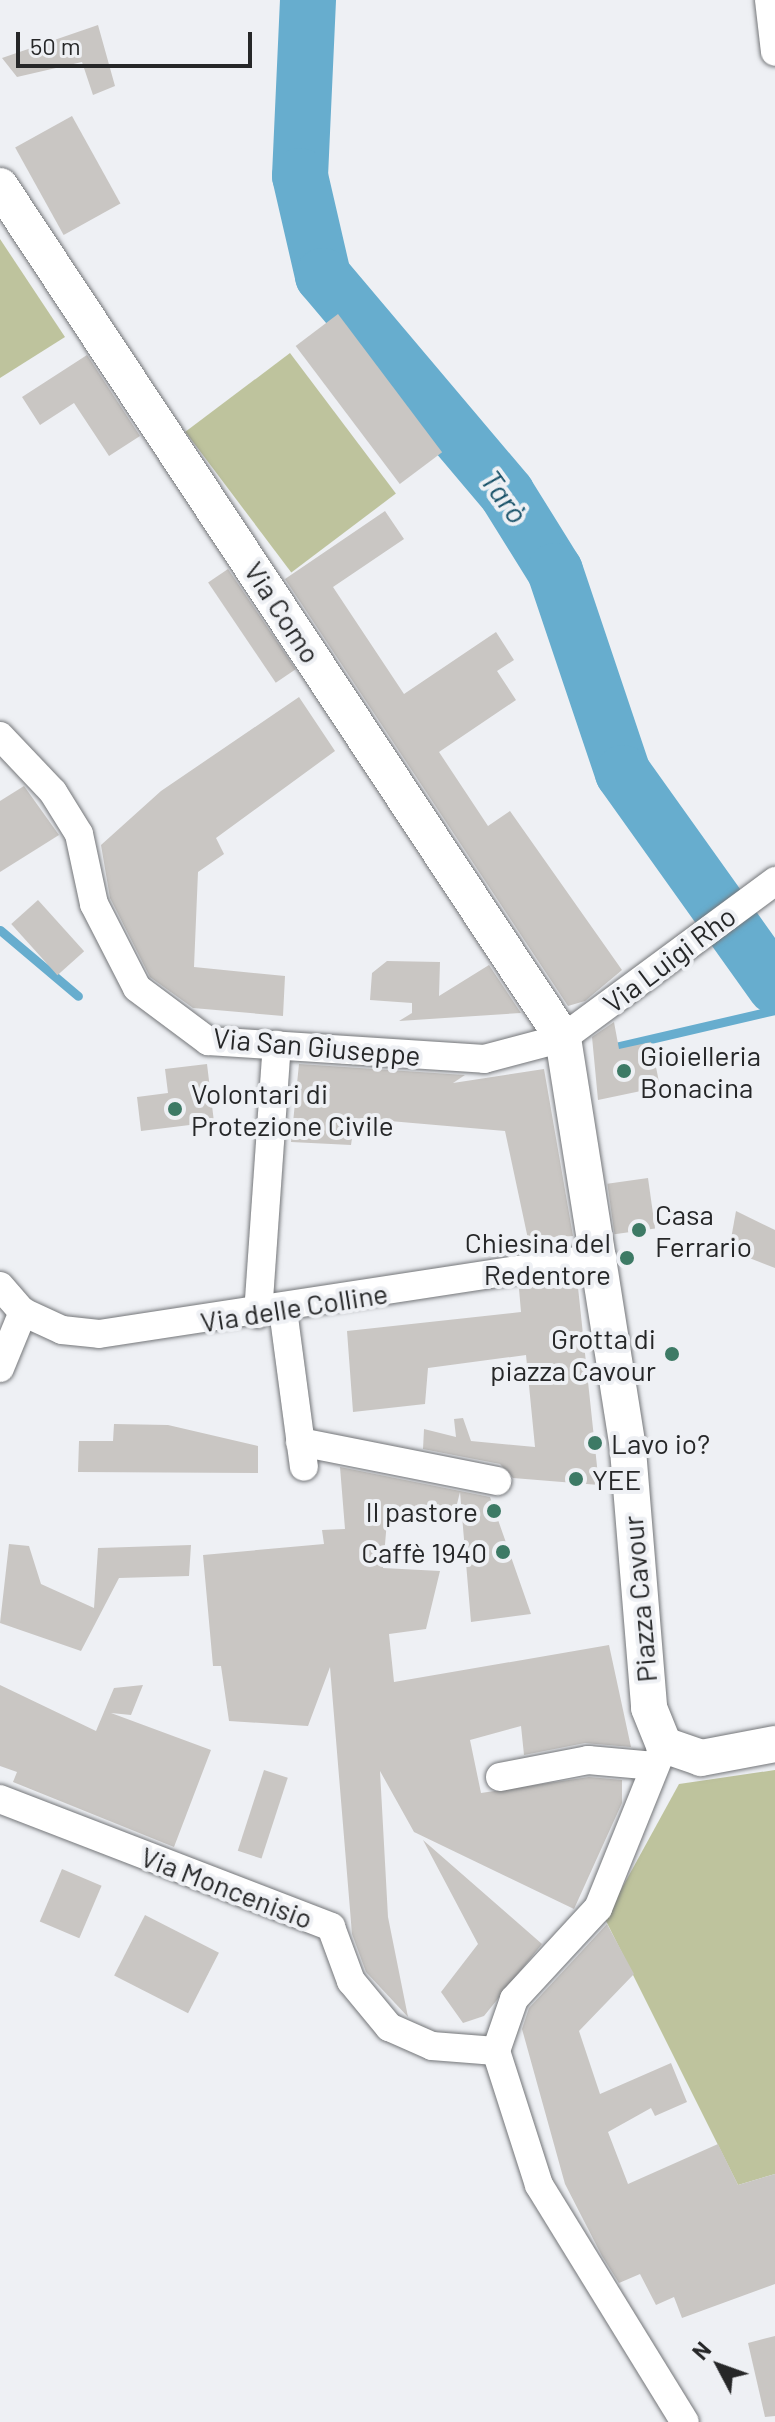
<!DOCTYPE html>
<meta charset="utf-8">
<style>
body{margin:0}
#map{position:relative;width:775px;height:2422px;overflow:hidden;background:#eef0f4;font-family:Barlow,sans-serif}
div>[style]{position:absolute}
.green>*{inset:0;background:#bec39d;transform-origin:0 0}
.stream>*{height:9px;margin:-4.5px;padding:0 4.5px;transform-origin:4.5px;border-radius:4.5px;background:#67adce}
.river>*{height:56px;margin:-28px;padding:0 28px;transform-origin:28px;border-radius:28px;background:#67adce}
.building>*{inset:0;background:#c9c6c3;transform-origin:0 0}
.roads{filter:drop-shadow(0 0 2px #747679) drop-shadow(0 0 2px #747679)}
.minor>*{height:28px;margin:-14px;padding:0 14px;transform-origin:14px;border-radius:14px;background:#fff}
.tertiary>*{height:36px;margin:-18px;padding:0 18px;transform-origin:18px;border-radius:18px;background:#fff}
.dots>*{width:22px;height:22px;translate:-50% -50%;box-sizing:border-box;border:4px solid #eef0f4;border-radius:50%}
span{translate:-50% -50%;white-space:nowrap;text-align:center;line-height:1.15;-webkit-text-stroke:8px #eef0f4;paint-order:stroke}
.street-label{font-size:28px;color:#262728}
.poi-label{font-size:28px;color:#262728}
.left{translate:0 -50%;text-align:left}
.right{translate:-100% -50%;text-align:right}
.water-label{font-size:30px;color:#185168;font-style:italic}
.north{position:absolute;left:679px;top:2326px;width:80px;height:80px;-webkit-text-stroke:6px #eef0f4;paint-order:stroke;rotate:311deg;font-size:22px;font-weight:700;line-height:32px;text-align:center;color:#262728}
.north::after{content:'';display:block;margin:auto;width:28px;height:36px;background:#262728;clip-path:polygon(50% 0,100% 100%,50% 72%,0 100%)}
.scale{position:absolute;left:16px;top:32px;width:236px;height:36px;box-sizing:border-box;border:4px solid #262728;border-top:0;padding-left:10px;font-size:24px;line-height:28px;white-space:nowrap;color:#262728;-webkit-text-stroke:6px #eef0f4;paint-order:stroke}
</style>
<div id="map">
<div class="green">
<div style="clip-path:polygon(0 239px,65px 337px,0 378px)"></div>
<div style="left:290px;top:353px;width:176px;height:131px;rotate:53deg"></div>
<div style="clip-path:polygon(775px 1770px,775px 2174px,738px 2185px,605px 1919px,679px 1784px)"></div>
</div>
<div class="stream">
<div style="left:0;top:930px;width:102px;rotate:40.2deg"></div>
<div style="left:607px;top:1049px;width:172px;rotate:-13.1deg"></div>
</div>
<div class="river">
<div style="left:308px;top:0;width:176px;rotate:92.6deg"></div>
<div style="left:300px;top:176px;width:103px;rotate:77deg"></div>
<div style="left:323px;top:276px;width:285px;rotate:49.8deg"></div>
<div style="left:507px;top:494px;width:91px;rotate:58.1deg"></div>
<div style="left:555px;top:571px;width:213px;rotate:71.4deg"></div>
<div style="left:623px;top:773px;width:262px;rotate:54.5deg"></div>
</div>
<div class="building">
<div style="clip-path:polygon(98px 25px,115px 86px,93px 95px,82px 62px,17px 77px,2px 58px)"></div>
<div style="left:72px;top:116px;width:100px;height:65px;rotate:61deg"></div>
<div style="left:338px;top:314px;width:173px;height:53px;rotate:53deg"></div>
<div style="clip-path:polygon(87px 355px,140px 436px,109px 456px,74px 403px,40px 425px,22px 397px)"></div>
<div style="clip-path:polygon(385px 511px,404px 539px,333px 587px,404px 694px,496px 632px,514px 660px,497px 671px,516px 700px,439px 752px,488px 826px,510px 811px,622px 970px,585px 1001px,568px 1006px,285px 579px)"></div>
<div style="left:228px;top:569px;width:121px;height:24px;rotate:56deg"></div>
<div style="clip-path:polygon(299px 697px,335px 751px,216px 838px,224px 854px,198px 872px,194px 967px,285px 976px,283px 1016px,193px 1008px,150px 977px,110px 898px,101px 845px,161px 791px)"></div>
<div style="clip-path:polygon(24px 786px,59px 835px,0 872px,0 801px)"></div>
<div style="left:38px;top:900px;width:69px;height:36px;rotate:48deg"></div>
<div style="clip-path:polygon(387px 961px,440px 962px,439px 996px,489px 965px,521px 1013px,399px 1021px,412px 1013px,412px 1003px,370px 1000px,372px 973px)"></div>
<div style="clip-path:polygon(614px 1022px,619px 1049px,651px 1042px,660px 1087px,598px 1100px,592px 1037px)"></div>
<div style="clip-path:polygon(207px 1064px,214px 1122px,141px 1131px,137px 1097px,168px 1093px,165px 1069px)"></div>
<div style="clip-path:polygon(299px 1064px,465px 1075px,453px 1083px,544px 1069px,573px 1236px,528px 1239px,505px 1131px,355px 1118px,351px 1145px,291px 1142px)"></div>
<div style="left:648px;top:1178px;width:51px;height:41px;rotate:82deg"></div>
<div style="clip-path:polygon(736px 1211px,775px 1230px,775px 1268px,729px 1250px)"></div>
<div style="clip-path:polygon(577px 1278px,599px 1485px,513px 1478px,500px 1464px,423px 1449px,424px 1429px,456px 1437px,454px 1419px,463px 1418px,471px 1441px,535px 1447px,526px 1355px,428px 1368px,425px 1404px,353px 1412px,347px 1331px,521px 1312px,519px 1289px)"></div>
<div style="clip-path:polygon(114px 1424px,168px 1425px,258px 1446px,258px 1473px,78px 1472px,79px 1441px,113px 1441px)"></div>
<div style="clip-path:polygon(340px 1467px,490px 1497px,531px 1614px,471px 1622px,460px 1492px,453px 1520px,388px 1509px,383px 1568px,440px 1571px,426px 1629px,389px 1634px,394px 1682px,609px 1645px,631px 1747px,585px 1743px,524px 1755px,521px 1726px,470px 1740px,481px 1793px,589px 1777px,622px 1780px,622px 1803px,574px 1909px,414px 1832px,380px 1771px,388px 1917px,408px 2017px,366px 1972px,352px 1934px,330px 1667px,308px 1726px,229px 1721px,221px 1666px,213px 1666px,203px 1555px,324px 1544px,322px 1530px,345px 1529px)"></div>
<div style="clip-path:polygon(9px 1544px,29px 1546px,41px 1584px,94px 1608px,98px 1548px,191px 1545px,189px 1576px,119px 1578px,81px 1651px,0 1623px)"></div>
<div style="clip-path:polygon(0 1685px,96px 1731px,114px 1688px,143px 1685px,131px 1715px,111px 1713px,211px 1750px,174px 1847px,13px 1782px,17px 1772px,0 1766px)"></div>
<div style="left:264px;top:1770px;width:25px;height:85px;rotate:18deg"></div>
<div style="clip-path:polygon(423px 1840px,542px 1944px,484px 2016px,463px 2023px,441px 1992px,478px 1944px)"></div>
<div style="left:62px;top:1869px;width:43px;height:57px;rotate:23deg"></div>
<div style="left:145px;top:1915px;width:83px;height:68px;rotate:27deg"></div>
<div style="clip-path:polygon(607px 1924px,634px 1974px,579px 2031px,600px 2094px,671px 2063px,687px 2102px,655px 2116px,651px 2108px,608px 2132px,628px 2184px,718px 2144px,738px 2185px,775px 2174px,775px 2284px,682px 2318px,674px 2297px,656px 2305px,640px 2274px,619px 2283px,602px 2256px,565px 2184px,522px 2029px,529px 2008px)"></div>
<div style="clip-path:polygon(775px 2336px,775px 2416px,765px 2417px,748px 2343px)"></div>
</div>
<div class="roads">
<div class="minor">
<div style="left:769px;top:0;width:52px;rotate:83.4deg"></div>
<div style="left:0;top:736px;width:77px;rotate:46.6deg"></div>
<div style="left:53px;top:792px;width:49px;rotate:58.2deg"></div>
<div style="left:79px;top:834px;width:72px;rotate:77.9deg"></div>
<div style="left:94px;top:904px;width:94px;rotate:62.9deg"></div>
<div style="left:137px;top:988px;width:89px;rotate:36.7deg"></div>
<div style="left:208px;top:1041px;width:277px;rotate:3.7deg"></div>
<div style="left:484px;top:1059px;width:82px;rotate:-14.9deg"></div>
<div style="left:563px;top:1038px;width:264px;rotate:-36.5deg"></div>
<div style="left:0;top:1286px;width:35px;rotate:49deg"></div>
<div style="left:23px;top:1312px;width:43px;rotate:24.8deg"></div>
<div style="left:62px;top:1330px;width:37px;rotate:6deg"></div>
<div style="left:99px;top:1334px;width:509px;rotate:-8.7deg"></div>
<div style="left:283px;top:1310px;width:158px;rotate:82.4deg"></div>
<div style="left:258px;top:1314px;width:270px;rotate:-86deg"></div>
<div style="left:0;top:1368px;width:61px;rotate:-67.7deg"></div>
<div style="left:300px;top:1442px;width:201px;rotate:11.2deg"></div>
<div style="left:664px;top:1745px;width:176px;rotate:112deg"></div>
<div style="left:598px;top:1908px;width:124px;rotate:132.7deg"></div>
<div style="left:514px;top:1999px;width:55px;rotate:109.1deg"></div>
<div style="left:496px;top:2051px;width:141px;rotate:72.2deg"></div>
<div style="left:539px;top:2185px;width:278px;rotate:58.4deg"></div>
<div style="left:500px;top:1777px;width:90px;rotate:-10.9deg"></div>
<div style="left:588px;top:1760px;width:67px;rotate:5.1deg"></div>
<div style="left:0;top:1799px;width:355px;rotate:21.1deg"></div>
<div style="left:331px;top:1927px;width:58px;rotate:69.7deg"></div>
<div style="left:351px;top:1981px;width:60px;rotate:50.4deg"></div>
<div style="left:389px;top:2027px;width:47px;rotate:23.8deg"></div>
<div style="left:432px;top:2046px;width:64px;rotate:4.5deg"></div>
</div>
<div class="tertiary">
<div style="left:0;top:186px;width:1021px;rotate:56.54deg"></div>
<div style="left:563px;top:1038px;width:417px;rotate:81deg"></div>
<div style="left:628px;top:1450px;width:259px;rotate:85.3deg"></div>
<div style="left:649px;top:1708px;width:40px;rotate:68deg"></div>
<div style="left:664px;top:1745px;width:39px;rotate:19deg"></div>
<div style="left:701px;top:1758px;width:75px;rotate:-10.7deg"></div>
</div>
</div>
<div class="dots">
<div style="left:624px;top:1071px;background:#3d7a65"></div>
<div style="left:175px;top:1109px;background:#3d7a65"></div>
<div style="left:639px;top:1230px;background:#3d7a65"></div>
<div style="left:627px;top:1258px;background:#3d7a65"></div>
<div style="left:672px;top:1354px;background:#3d7a65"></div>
<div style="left:595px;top:1443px;background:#3d7a65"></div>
<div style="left:576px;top:1479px;background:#3d7a65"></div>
<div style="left:494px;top:1511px;background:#3d7a65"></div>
<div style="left:503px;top:1552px;background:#3d7a65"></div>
</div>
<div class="street-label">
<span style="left:283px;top:612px;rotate:57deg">Via Como</span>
<span style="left:669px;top:959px;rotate:-37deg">Via Luigi Rho</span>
<span style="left:317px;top:1046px;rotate:5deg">Via San Giuseppe</span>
<span style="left:294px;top:1307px;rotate:-9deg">Via delle Colline</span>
<span style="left:639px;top:1599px;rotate:-95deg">Piazza Cavour</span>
<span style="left:227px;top:1887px;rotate:21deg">Via Moncenisio</span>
</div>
<div class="poi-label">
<span class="left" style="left:640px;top:1071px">Gioielleria<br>Bonacina</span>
<span class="left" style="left:191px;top:1109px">Volontari di<br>Protezione Civile</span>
<span class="left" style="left:655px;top:1230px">Casa<br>Ferrario</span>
<span class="right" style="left:611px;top:1258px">Chiesina del<br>Redentore</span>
<span class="right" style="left:656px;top:1354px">Grotta di<br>piazza Cavour</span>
<span class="left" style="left:611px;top:1443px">Lavo io?</span>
<span class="left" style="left:592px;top:1479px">YEE</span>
<span class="right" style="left:478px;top:1511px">Il pastore</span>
<span class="right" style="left:487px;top:1552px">Caffè 1940</span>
</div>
<div class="water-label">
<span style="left:505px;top:496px;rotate:54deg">Tarò</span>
</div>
<div class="north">N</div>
<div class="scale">50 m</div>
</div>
